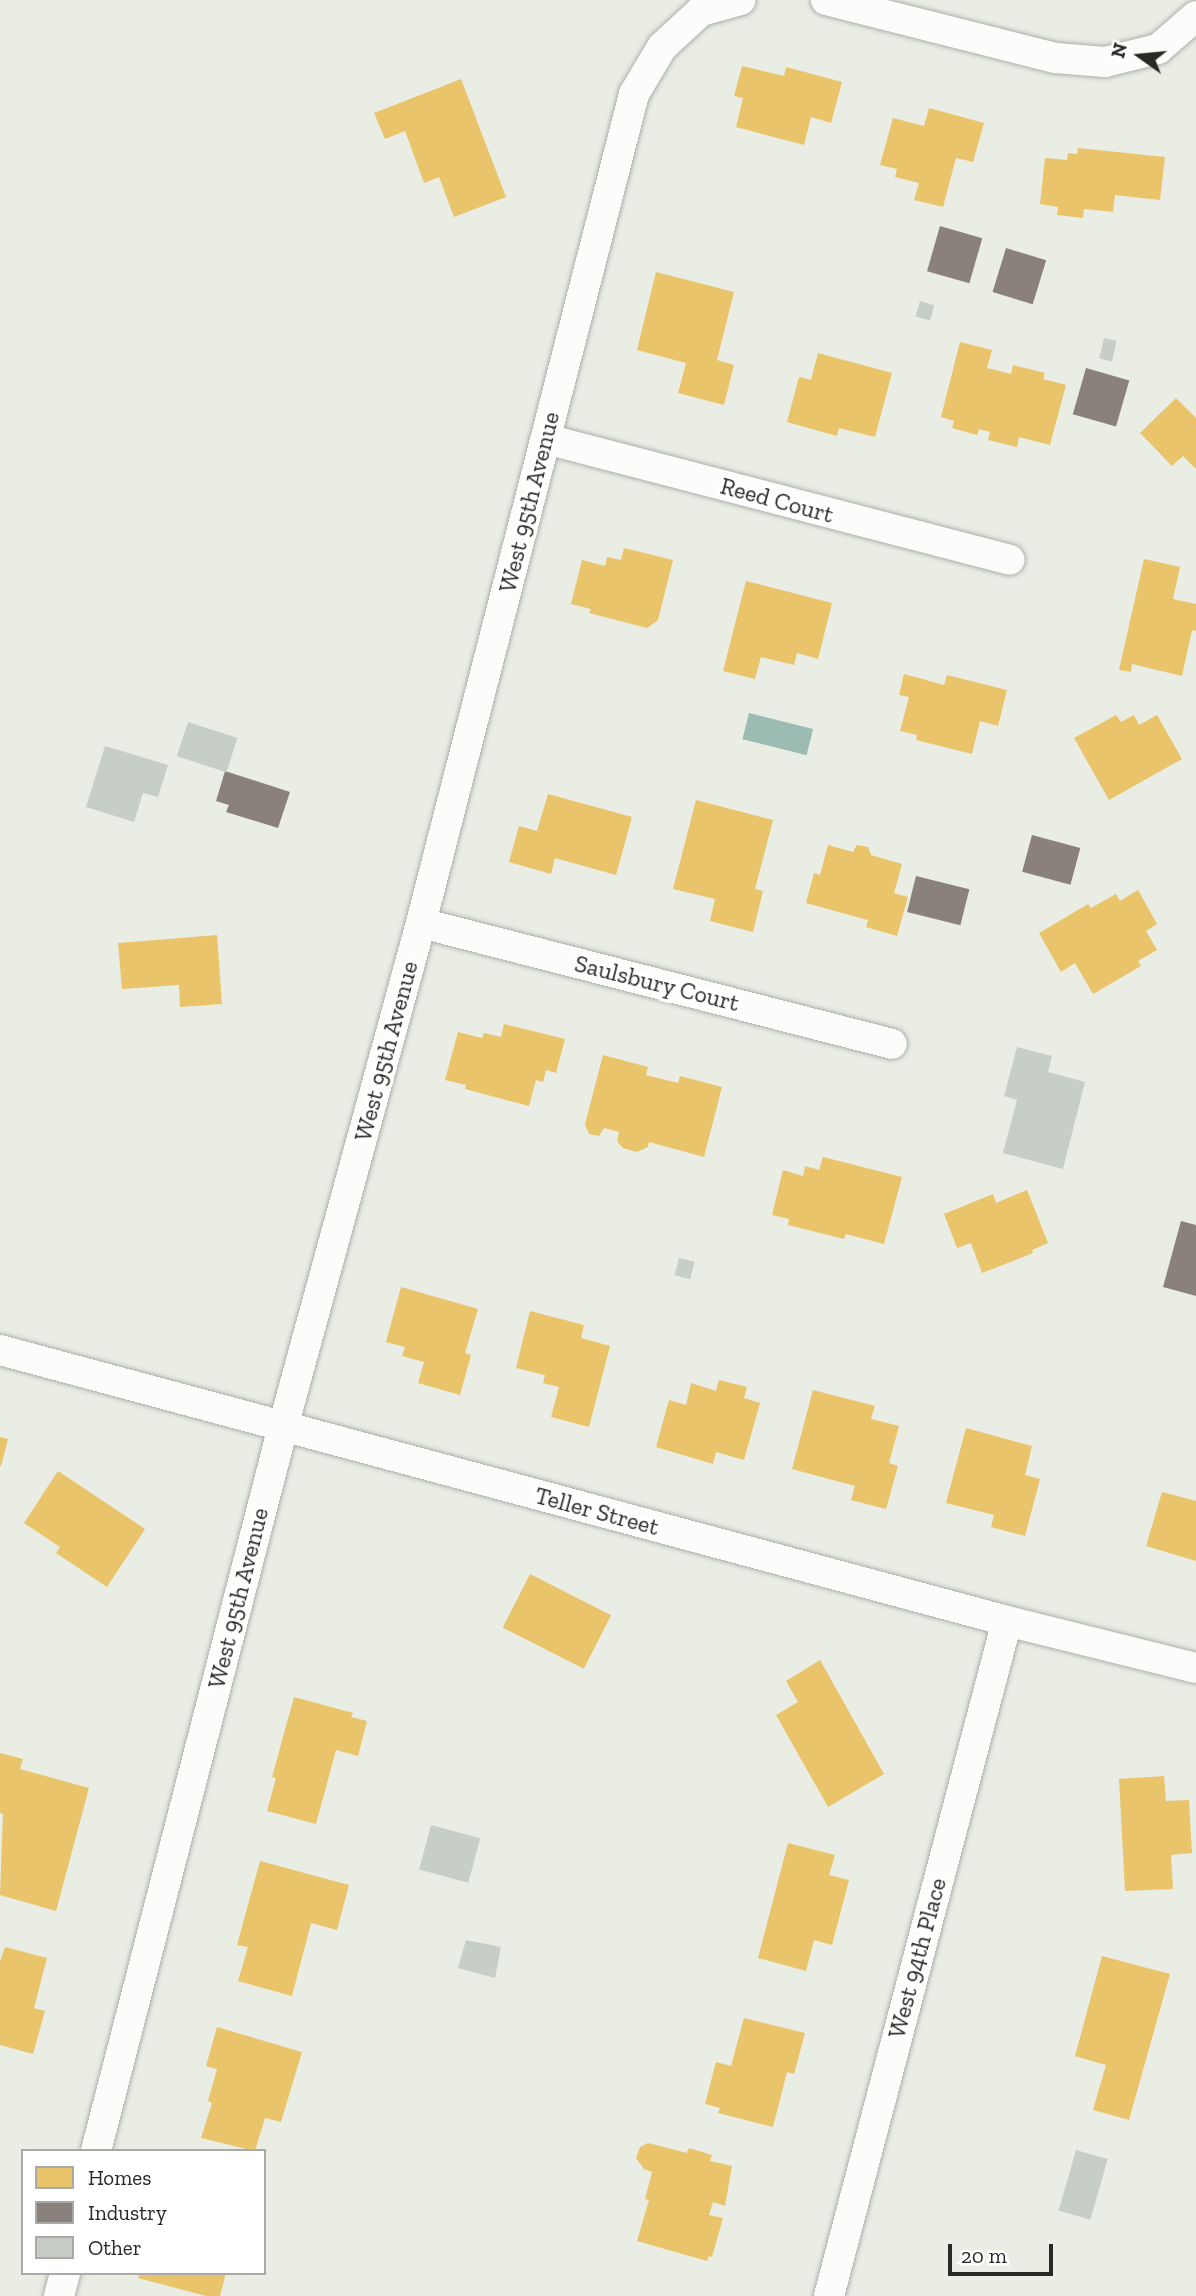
<!DOCTYPE html>
<style>
body{margin:0}
#map{position:relative;width:1196px;height:2296px;overflow:hidden;background:#e9ede4;font-family:"Zilla Slab",serif}
div>[style]{position:absolute}
.water>*{inset:0;background:#9bbbb3;transform-origin:0 0}
.homes>*{inset:0;background:#e9c46a;transform-origin:0 0}
.industry>*{inset:0;background:#8a817c;transform-origin:0 0}
.building>*{inset:0;background:#c6cec6;transform-origin:0 0}
.roads{filter:drop-shadow(0 0 2px #adb0aa) drop-shadow(0 0 2px #adb0aa)}
.minor>*{height:30px;margin:-15px;padding:0 15px;transform-origin:15px;border-radius:15px;background:#fcfcfb}
span{translate:-50% -50%;white-space:nowrap;text-align:center;line-height:1.15;-webkit-text-stroke:7px #fff;paint-order:stroke}
.street-label{font-size:24px;color:#272a24}
.legend{position:absolute;left:21px;top:2149px;width:245px;height:126px;box-sizing:border-box;background:#fff;border:2px solid #a9aaa7;margin:0;padding:9px 12px;list-style:none;font-size:21px;color:#272a24}
.legend li{display:flex;align-items:center;gap:14px;height:35px}
.legend b{width:35px;border:2px solid #a9aaa7}
.north{position:absolute;left:1105px;top:21px;width:70px;height:70px;-webkit-text-stroke:5px #fff;paint-order:stroke;rotate:285deg;font-size:19px;font-weight:700;line-height:28px;text-align:center;color:#272a24}
.north::after{content:'';display:block;margin:auto;width:24px;height:32px;background:#272a24;clip-path:polygon(50% 0,100% 100%,50% 72%,0 100%)}
.scale{position:absolute;left:948px;top:2244px;width:105px;height:32px;box-sizing:border-box;border:4px solid #272a24;border-top:0;padding-left:9px;font-size:21px;line-height:24px;white-space:nowrap;color:#272a24;-webkit-text-stroke:5px #fff;paint-order:stroke}
</style>
<div id="map">
<div class="water">
<div style="left:749px;top:713px;width:66px;height:27px;rotate:14deg"></div>
</div>
<div class="homes">
<div style="clip-path:polygon(742px 66px,784px 76px,786px 67px,842px 82px,831px 123px,811px 117px,804px 145px,736px 127px,743px 98px,734px 96px)"></div>
<div style="clip-path:polygon(461px 79px,506px 197px,454px 217px,439px 177px,424px 183px,405px 131px,385px 139px,374px 113px)"></div>
<div style="clip-path:polygon(929px 108px,984px 123px,973px 162px,956px 158px,943px 207px,914px 200px,919px 183px,895px 177px,897px 169px,880px 165px,893px 118px,924px 126px)"></div>
<div style="clip-path:polygon(1078px 148px,1165px 157px,1160px 200px,1115px 195px,1113px 212px,1084px 209px,1083px 218px,1057px 215px,1058px 207px,1040px 204px,1045px 158px,1067px 160px,1068px 153px,1077px 154px)"></div>
<div style="clip-path:polygon(656px 272px,734px 292px,717px 360px,734px 365px,724px 405px,678px 393px,686px 363px,637px 350px)"></div>
<div style="clip-path:polygon(960px 342px,992px 350px,987px 368px,1011px 374px,1013px 365px,1045px 373px,1043px 379px,1066px 385px,1050px 445px,1019px 437px,1017px 447px,988px 440px,990px 432px,979px 429px,977px 435px,952px 428px,954px 421px,941px 417px)"></div>
<div style="clip-path:polygon(818px 353px,892px 373px,875px 437px,839px 428px,837px 436px,787px 422px,799px 377px,811px 380px)"></div>
<div style="clip-path:polygon(1176px 398px,1196px 418px,1196px 469px,1183px 456px,1172px 466px,1140px 433px)"></div>
<div style="clip-path:polygon(624px 548px,673px 560px,658px 620px,647px 628px,589px 613px,591px 609px,571px 604px,582px 560px,605px 566px,607px 557px,621px 560px)"></div>
<div style="clip-path:polygon(1144px 559px,1180px 567px,1173px 599px,1196px 604px,1196px 631px,1192px 630px,1182px 676px,1132px 664px,1131px 672px,1119px 670px)"></div>
<div style="clip-path:polygon(746px 581px,832px 603px,818px 659px,797px 653px,794px 665px,761px 657px,755px 679px,723px 671px)"></div>
<div style="clip-path:polygon(904px 674px,944px 685px,947px 675px,1007px 690px,998px 726px,980px 721px,972px 754px,916px 740px,917px 735px,900px 731px,909px 697px,899px 695px)"></div>
<div style="clip-path:polygon(1116px 715px,1121px 722px,1134px 715px,1139px 725px,1157px 715px,1182px 759px,1109px 800px,1074px 738px)"></div>
<div style="clip-path:polygon(548px 794px,632px 817px,616px 875px,555px 858px,551px 874px,509px 862px,519px 826px,537px 831px)"></div>
<div style="clip-path:polygon(696px 800px,773px 820px,755px 889px,763px 891px,753px 932px,710px 921px,715px 899px,673px 889px)"></div>
<div style="clip-path:polygon(828px 845px,853px 852px,857px 845px,868px 847px,871px 855px,902px 864px,894px 893px,908px 897px,897px 936px,866px 927px,868px 920px,806px 903px,814px 873px,820px 875px)"></div>
<div style="clip-path:polygon(1138px 890px,1157px 924px,1146px 931px,1157px 950px,1138px 961px,1141px 966px,1093px 994px,1075px 963px,1061px 972px,1039px 933px,1088px 904px,1091px 908px,1116px 894px,1120px 901px)"></div>
<div style="clip-path:polygon(217px 935px,222px 1004px,180px 1007px,179px 985px,122px 989px,118px 943px)"></div>
<div style="clip-path:polygon(504px 1024px,565px 1039px,556px 1073px,546px 1070px,543px 1082px,536px 1080px,529px 1106px,465px 1089px,466px 1085px,445px 1080px,458px 1032px,482px 1038px,484px 1033px,501px 1037px)"></div>
<div style="clip-path:polygon(603px 1055px,648px 1067px,646px 1075px,678px 1083px,680px 1076px,722px 1087px,704px 1157px,649px 1142px,648px 1147px,637px 1152px,623px 1148px,617px 1141px,619px 1132px,604px 1128px,599px 1136px,589px 1134px,585px 1124px)"></div>
<div style="clip-path:polygon(823px 1157px,902px 1177px,884px 1244px,846px 1234px,844px 1239px,788px 1225px,789px 1219px,772px 1215px,783px 1170px,803px 1176px,805px 1166px,819px 1170px)"></div>
<div style="clip-path:polygon(1027px 1190px,1048px 1243px,1032px 1250px,1033px 1253px,982px 1273px,971px 1243px,957px 1248px,944px 1214px,993px 1194px,996px 1203px)"></div>
<div style="clip-path:polygon(401px 1287px,478px 1309px,465px 1353px,471px 1355px,460px 1395px,418px 1383px,424px 1362px,402px 1356px,405px 1347px,386px 1342px)"></div>
<div style="clip-path:polygon(530px 1311px,584px 1325px,581px 1338px,610px 1346px,589px 1427px,551px 1417px,559px 1387px,543px 1383px,545px 1375px,516px 1368px)"></div>
<div style="clip-path:polygon(719px 1380px,747px 1387px,744px 1398px,760px 1403px,744px 1460px,716px 1452px,713px 1464px,656px 1447px,669px 1400px,686px 1405px,691px 1383px,716px 1391px)"></div>
<div style="clip-path:polygon(813px 1390px,875px 1406px,871px 1419px,899px 1426px,889px 1463px,898px 1466px,886px 1509px,851px 1500px,855px 1486px,792px 1469px)"></div>
<div style="clip-path:polygon(966px 1428px,1032px 1446px,1025px 1475px,1040px 1479px,1025px 1536px,991px 1527px,994px 1515px,946px 1503px)"></div>
<div style="clip-path:polygon(0 1437px,8px 1439px,1px 1466px,0 1466px)"></div>
<div style="clip-path:polygon(58px 1471px,145px 1529px,107px 1587px,56px 1553px,60px 1547px,24px 1523px)"></div>
<div style="clip-path:polygon(1162px 1492px,1196px 1501px,1196px 1561px,1146px 1546px)"></div>
<div style="left:530px;top:1574px;width:91px;height:60px;rotate:27deg"></div>
<div style="clip-path:polygon(820px 1660px,884px 1774px,828px 1807px,776px 1715px,798px 1702px,786px 1681px)"></div>
<div style="clip-path:polygon(294px 1697px,353px 1713px,351px 1717px,367px 1721px,358px 1756px,336px 1750px,316px 1824px,267px 1811px,276px 1778px,272px 1777px)"></div>
<div style="clip-path:polygon(0 1753px,23px 1759px,20px 1769px,89px 1788px,56px 1911px,0 1895px,3px 1814px,0 1813px)"></div>
<div style="clip-path:polygon(1164px 1776px,1166px 1801px,1189px 1800px,1192px 1853px,1171px 1855px,1173px 1889px,1125px 1891px,1119px 1779px)"></div>
<div style="clip-path:polygon(788px 1843px,835px 1855px,829px 1875px,849px 1880px,832px 1945px,814px 1940px,806px 1971px,758px 1958px)"></div>
<div style="clip-path:polygon(260px 1861px,349px 1885px,337px 1930px,311px 1923px,292px 1996px,238px 1981px,248px 1947px,237px 1945px)"></div>
<div style="clip-path:polygon(5px 1947px,47px 1958px,34px 2008px,45px 2011px,33px 2054px,0 2045px,0 1961px)"></div>
<div style="clip-path:polygon(1102px 1956px,1170px 1974px,1129px 2120px,1093px 2110px,1106px 2065px,1075px 2056px)"></div>
<div style="clip-path:polygon(744px 2018px,805px 2033px,794px 2074px,787px 2072px,773px 2127px,718px 2113px,720px 2108px,705px 2104px,716px 2062px,731px 2066px)"></div>
<div style="clip-path:polygon(217px 2027px,302px 2052px,281px 2122px,265px 2118px,255px 2151px,201px 2138px,212px 2103px,208px 2101px,217px 2069px,206px 2066px)"></div>
<div style="clip-path:polygon(648px 2143px,687px 2153px,689px 2148px,712px 2155px,710px 2161px,732px 2166px,725px 2206px,713px 2202px,709px 2215px,723px 2218px,712px 2257px,709px 2256px,707px 2261px,637px 2241px,649px 2200px,645px 2199px,652px 2172px,644px 2169px,636px 2158px,640px 2147px)"></div>
<div style="clip-path:polygon(140px 2273px,226px 2273px,220px 2296px,206px 2296px,138px 2278px)"></div>
</div>
<div class="industry">
<div style="left:940px;top:226px;width:44px;height:47px;rotate:16deg"></div>
<div style="left:1006px;top:248px;width:42px;height:46px;rotate:17deg"></div>
<div style="left:1086px;top:368px;width:45px;height:48px;rotate:16deg"></div>
<div style="clip-path:polygon(225px 771px,290px 792px,278px 828px,226px 812px,229px 805px,216px 801px)"></div>
<div style="left:1032px;top:835px;width:50px;height:38px;rotate:15deg"></div>
<div style="left:916px;top:876px;width:55px;height:37px;rotate:14deg"></div>
<div style="clip-path:polygon(1181px 1221px,1196px 1225px,1196px 1296px,1163px 1287px)"></div>
</div>
<div class="building">
<div style="left:920px;top:301px;width:15px;height:16px;rotate:16deg"></div>
<div style="left:1104px;top:338px;width:13px;height:21px;rotate:13deg"></div>
<div style="left:188px;top:722px;width:52px;height:36px;rotate:18deg"></div>
<div style="clip-path:polygon(105px 746px,168px 765px,158px 797px,143px 793px,134px 822px,86px 807px)"></div>
<div style="clip-path:polygon(1017px 1047px,1052px 1056px,1048px 1072px,1085px 1082px,1063px 1169px,1003px 1153px,1017px 1100px,1004px 1096px)"></div>
<div style="left:679px;top:1258px;width:16px;height:18px;rotate:14deg"></div>
<div style="left:431px;top:1825px;width:51px;height:46px;rotate:15deg"></div>
<div style="clip-path:polygon(466px 1940px,501px 1947px,495px 1978px,458px 1968px)"></div>
<div style="left:1076px;top:2150px;width:33px;height:63px;rotate:16deg"></div>
</div>
<div class="roads">
<div class="minor">
<div style="left:826px;top:0;width:237px;rotate:14.2deg"></div>
<div style="left:1056px;top:58px;width:49px;rotate:4.7deg"></div>
<div style="left:1105px;top:62px;width:55px;rotate:-13.8deg"></div>
<div style="left:1158px;top:49px;width:50px;rotate:-41deg"></div>
<div style="left:546px;top:439px;width:479px;rotate:14.6deg"></div>
<div style="left:421px;top:923px;width:486px;rotate:14.4deg"></div>
<div style="left:0;top:1350px;width:1043px;rotate:15.06deg"></div>
<div style="left:1007px;top:1621px;width:195px;rotate:14deg"></div>
<div style="left:96px;top:2151px;width:748px;rotate:-75.52deg"></div>
<div style="left:283px;top:1427px;width:523px;rotate:-74.69deg"></div>
<div style="left:421px;top:923px;width:856px;rotate:-75.59deg"></div>
<div style="left:634px;top:94px;width:55px;rotate:-59.2deg"></div>
<div style="left:662px;top:47px;width:53px;rotate:-42.7deg"></div>
<div style="left:701px;top:11px;width:41px;rotate:-15.4deg"></div>
<div style="left:59px;top:2296px;width:24px;rotate:-75deg"></div>
<div style="left:829px;top:2296px;width:698px;rotate:-75.23deg"></div>
</div>
</div>
<div class="street-label">
<span style="left:777px;top:500px;rotate:15deg">Reed Court</span>
<span style="left:529px;top:502px;rotate:-76deg">West 95th Avenue</span>
<span style="left:657px;top:983px;rotate:14deg">Saulsbury Court</span>
<span style="left:386px;top:1051px;rotate:-75deg">West 95th Avenue</span>
<span style="left:597px;top:1511px;rotate:15deg">Teller Street</span>
<span style="left:238px;top:1598px;rotate:-76deg">West 95th Avenue</span>
<span style="left:917px;top:1958px;rotate:-75deg">West 94th Place</span>
</div>
<ul class="legend">
<li><b style="height:19px;background:#e9c46a"></b>Homes</li>
<li><b style="height:19px;background:#8a817c"></b>Industry</li>
<li><b style="height:19px;background:#c6cec6"></b>Other</li>
</ul>
<div class="north">N</div>
<div class="scale">20 m</div>
</div>
